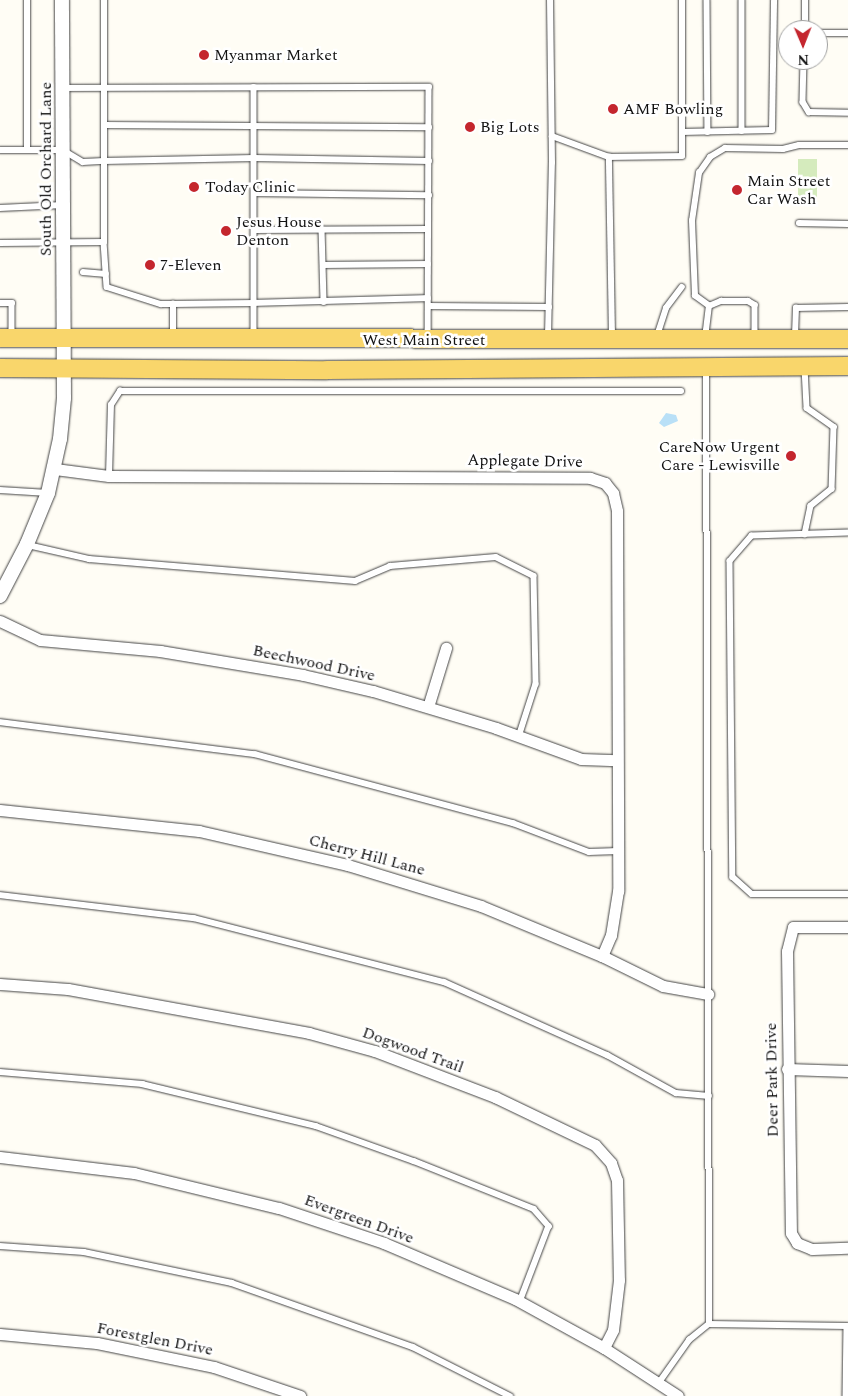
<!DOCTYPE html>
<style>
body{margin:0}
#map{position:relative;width:848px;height:1396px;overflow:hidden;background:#fffdf5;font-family:Spectral,serif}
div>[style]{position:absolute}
.green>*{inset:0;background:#d5ebbd;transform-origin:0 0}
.water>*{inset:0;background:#b9e0f7}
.roads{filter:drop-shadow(0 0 1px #444) drop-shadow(0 0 1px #444)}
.service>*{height:5.5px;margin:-2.75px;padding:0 2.75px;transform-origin:2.75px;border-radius:2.75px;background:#fff}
.minor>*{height:11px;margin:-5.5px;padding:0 5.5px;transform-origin:5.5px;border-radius:5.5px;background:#fff}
.tertiary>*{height:14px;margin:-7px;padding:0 7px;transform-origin:7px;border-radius:7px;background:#fff}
.primary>*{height:18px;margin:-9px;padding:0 9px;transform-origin:9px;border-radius:9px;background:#f9d66b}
.dots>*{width:14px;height:14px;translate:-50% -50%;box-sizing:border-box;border:2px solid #fff;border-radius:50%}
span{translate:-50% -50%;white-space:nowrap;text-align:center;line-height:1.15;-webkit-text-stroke:5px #fff;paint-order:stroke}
.poi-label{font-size:16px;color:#111}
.left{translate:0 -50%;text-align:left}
.right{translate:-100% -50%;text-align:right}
.street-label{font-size:16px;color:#111}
.north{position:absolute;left:778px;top:20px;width:50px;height:50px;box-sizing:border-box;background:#fff;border:1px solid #a0a0a0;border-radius:50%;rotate:179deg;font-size:14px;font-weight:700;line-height:20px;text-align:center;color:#111}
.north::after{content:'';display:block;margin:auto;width:18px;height:22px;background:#c4262e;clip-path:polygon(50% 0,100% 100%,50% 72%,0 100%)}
</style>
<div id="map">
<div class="green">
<div style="left:798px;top:159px;width:19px;height:40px"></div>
</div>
<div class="water">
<div style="clip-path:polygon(666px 413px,676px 415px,678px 421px,664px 427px,659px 423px)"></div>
</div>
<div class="roads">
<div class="service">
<div style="left:707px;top:0;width:132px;rotate:89.6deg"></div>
<div style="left:742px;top:0;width:131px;rotate:90deg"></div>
<div style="left:805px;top:30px;width:30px;rotate:-90deg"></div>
<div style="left:818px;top:33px;width:30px"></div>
<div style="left:804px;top:60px;width:42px;rotate:91.4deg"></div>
<div style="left:803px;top:102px;width:12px;rotate:59deg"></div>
<div style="left:809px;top:112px;width:39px;rotate:1deg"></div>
<div style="left:254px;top:87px;width:216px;rotate:90deg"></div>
<div style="left:254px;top:303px;width:174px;rotate:-1.6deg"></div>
<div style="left:63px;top:88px;width:366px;rotate:-0.2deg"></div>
<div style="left:429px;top:87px;width:249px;rotate:90.2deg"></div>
<div style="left:104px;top:125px;width:325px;rotate:0.4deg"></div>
<div style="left:682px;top:132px;width:90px;rotate:-1.3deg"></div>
<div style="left:772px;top:130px;width:130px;rotate:-89.1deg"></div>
<div style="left:552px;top:136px;width:61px;rotate:20.2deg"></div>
<div style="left:0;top:150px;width:63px"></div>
<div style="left:63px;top:150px;width:23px;rotate:31deg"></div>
<div style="left:83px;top:162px;width:21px;rotate:-3deg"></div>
<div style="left:104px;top:161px;width:161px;rotate:-90deg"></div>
<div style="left:27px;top:150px;width:150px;rotate:-90deg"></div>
<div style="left:254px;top:193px;width:175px;rotate:0.7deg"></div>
<div style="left:0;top:208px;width:63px;rotate:-2.7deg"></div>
<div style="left:799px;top:223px;width:49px;rotate:1.2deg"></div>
<div style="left:322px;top:229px;width:73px;rotate:88.4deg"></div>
<div style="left:254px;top:230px;width:174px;rotate:-0.3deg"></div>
<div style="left:104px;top:242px;width:45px;rotate:86.2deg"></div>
<div style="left:107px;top:287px;width:57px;rotate:17.5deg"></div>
<div style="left:161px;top:304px;width:12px"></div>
<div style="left:0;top:243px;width:104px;rotate:-0.6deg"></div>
<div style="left:104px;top:242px;width:81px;rotate:-90deg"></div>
<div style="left:104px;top:161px;width:150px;rotate:-1.1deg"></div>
<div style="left:254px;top:158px;width:175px;rotate:1deg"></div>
<div style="left:323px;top:265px;width:105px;rotate:-0.5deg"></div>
<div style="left:83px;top:272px;width:23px;rotate:5deg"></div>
<div style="left:0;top:303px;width:12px"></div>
<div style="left:12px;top:303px;width:32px;rotate:90deg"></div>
<div style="left:428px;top:306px;width:121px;rotate:0.5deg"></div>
<div style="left:709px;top:306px;width:17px;rotate:-144deg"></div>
<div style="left:695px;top:296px;width:75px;rotate:-92.3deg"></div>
<div style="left:692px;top:221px;width:49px;rotate:-81.7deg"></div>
<div style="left:699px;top:173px;width:19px;rotate:-55deg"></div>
<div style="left:710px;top:157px;width:17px;rotate:-31deg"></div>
<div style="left:725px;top:148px;width:58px;rotate:1deg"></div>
<div style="left:783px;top:149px;width:16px;rotate:-14deg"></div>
<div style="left:799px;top:145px;width:49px"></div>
<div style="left:548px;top:336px;width:173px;rotate:-88.7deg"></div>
<div style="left:552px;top:163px;width:163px;rotate:-90.7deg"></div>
<div style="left:612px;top:336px;width:179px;rotate:-91deg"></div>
<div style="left:609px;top:157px;width:73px;rotate:-0.8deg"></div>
<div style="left:682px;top:156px;width:156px;rotate:-90deg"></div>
<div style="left:657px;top:336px;width:29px;rotate:-72deg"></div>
<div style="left:666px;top:308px;width:26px;rotate:-53deg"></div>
<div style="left:795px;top:336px;width:28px;rotate:-88deg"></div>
<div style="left:796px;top:308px;width:52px;rotate:-1.1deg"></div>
<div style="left:173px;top:337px;width:33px;rotate:-90deg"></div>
<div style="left:173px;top:304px;width:81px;rotate:-0.7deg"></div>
<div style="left:254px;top:303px;width:32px;rotate:90deg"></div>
<div style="left:705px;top:338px;width:32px;rotate:-83deg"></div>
<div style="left:709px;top:306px;width:13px;rotate:-23deg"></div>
<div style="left:721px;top:301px;width:27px"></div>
<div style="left:748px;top:301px;width:8px;rotate:30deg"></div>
<div style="left:755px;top:305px;width:33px;rotate:90deg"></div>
<div style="left:805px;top:368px;width:40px;rotate:87.1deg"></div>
<div style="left:807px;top:408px;width:33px;rotate:35deg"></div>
<div style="left:834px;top:427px;width:62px;rotate:91.8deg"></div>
<div style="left:832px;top:489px;width:27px;rotate:141deg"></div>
<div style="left:811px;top:506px;width:29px;rotate:102deg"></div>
<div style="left:109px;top:476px;width:71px;rotate:-88.4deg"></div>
<div style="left:111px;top:405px;width:17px;rotate:-57deg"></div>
<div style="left:120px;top:391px;width:561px"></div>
<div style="left:0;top:490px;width:48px;rotate:3.6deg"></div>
<div style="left:848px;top:533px;width:96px;rotate:178.2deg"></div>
<div style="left:752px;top:536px;width:33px;rotate:131deg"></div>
<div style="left:730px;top:561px;width:316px;rotate:89.5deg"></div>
<div style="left:733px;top:877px;width:25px;rotate:42deg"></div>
<div style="left:752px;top:894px;width:96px"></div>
<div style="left:28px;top:545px;width:63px;rotate:12.9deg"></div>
<div style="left:89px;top:559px;width:267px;rotate:4.7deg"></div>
<div style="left:355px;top:581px;width:38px;rotate:-23deg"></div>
<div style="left:390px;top:566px;width:106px;rotate:-4.9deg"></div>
<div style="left:496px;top:557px;width:42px;rotate:26.6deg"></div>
<div style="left:534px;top:576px;width:108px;rotate:88.9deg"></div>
<div style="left:536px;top:684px;width:56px;rotate:107.8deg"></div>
<div style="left:0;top:722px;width:257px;rotate:7.2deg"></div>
<div style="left:255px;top:754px;width:267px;rotate:15deg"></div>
<div style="left:513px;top:823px;width:81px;rotate:20.9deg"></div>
<div style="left:589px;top:852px;width:29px;rotate:-2deg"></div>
<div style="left:0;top:895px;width:195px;rotate:6.8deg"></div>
<div style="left:194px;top:918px;width:258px;rotate:14.4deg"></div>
<div style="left:444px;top:982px;width:179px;rotate:24.1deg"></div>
<div style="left:607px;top:1055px;width:79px;rotate:28.8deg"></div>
<div style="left:676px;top:1093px;width:33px;rotate:5deg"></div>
<div style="left:0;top:1072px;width:143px;rotate:4.8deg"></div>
<div style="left:142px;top:1084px;width:179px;rotate:13.6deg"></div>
<div style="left:316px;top:1126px;width:104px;rotate:19.7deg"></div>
<div style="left:414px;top:1161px;width:129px;rotate:21.8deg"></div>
<div style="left:534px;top:1209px;width:23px;rotate:49deg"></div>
<div style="left:549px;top:1226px;width:81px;rotate:110.9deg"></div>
<div style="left:0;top:1246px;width:84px;rotate:4.1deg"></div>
<div style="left:84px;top:1252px;width:151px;rotate:11.8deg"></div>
<div style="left:232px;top:1283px;width:192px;rotate:19.5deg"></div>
<div style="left:413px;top:1347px;width:109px;rotate:26.8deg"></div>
<div style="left:709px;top:1324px;width:138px;rotate:0.8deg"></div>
<div style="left:847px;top:1326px;width:70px;rotate:90.8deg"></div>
<div style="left:658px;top:1384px;width:54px;rotate:-54.8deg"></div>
<div style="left:689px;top:1340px;width:26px;rotate:-39deg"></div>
<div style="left:709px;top:1324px;width:954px;rotate:-90.18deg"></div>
</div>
<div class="minor">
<div style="left:55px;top:469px;width:54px;rotate:7.4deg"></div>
<div style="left:109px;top:476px;width:481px;rotate:0.2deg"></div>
<div style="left:590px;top:478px;width:16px;rotate:18deg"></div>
<div style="left:605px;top:483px;width:13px;rotate:51deg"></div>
<div style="left:613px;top:493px;width:18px;rotate:77deg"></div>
<div style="left:617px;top:511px;width:380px;rotate:89.8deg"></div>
<div style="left:618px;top:891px;width:45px;rotate:99deg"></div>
<div style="left:611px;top:935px;width:23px;rotate:113deg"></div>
<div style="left:0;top:621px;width:44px;rotate:25.4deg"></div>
<div style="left:40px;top:640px;width:121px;rotate:5.2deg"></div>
<div style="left:160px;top:651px;width:145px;rotate:9.5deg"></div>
<div style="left:303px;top:675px;width:72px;rotate:12.9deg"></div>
<div style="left:373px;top:691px;width:128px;rotate:16.7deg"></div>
<div style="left:496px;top:728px;width:90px;rotate:20deg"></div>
<div style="left:581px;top:759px;width:36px;rotate:2deg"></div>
<div style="left:428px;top:707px;width:62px;rotate:-73deg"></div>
<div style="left:0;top:810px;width:200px;rotate:6deg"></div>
<div style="left:199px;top:831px;width:153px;rotate:12.9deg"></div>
<div style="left:348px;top:865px;width:139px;rotate:17.1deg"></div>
<div style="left:481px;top:906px;width:131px;rotate:22.5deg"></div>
<div style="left:602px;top:956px;width:68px;rotate:26.2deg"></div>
<div style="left:663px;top:986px;width:46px;rotate:10.1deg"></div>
<div style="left:848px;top:927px;width:55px;rotate:180deg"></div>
<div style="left:793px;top:927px;width:25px;rotate:104deg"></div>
<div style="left:787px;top:951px;width:282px;rotate:89.2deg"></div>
<div style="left:791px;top:1233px;width:12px;rotate:59deg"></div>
<div style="left:797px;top:1243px;width:16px;rotate:22deg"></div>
<div style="left:812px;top:1249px;width:36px;rotate:-2deg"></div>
<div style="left:0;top:984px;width:68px;rotate:4.2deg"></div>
<div style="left:68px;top:989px;width:245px;rotate:10.3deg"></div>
<div style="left:309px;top:1033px;width:68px;rotate:15.3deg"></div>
<div style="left:375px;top:1051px;width:129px;rotate:21deg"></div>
<div style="left:495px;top:1097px;width:111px;rotate:25.6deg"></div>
<div style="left:595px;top:1145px;width:24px;rotate:48deg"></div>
<div style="left:611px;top:1163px;width:18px;rotate:71deg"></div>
<div style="left:617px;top:1180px;width:100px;rotate:88.9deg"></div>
<div style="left:619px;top:1280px;width:50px;rotate:96.8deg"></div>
<div style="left:613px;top:1330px;width:20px;rotate:117deg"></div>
<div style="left:787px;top:1069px;width:61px;rotate:1.9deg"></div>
<div style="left:0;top:1157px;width:135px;rotate:6.8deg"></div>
<div style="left:134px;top:1173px;width:149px;rotate:13.6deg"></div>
<div style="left:279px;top:1208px;width:111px;rotate:18.4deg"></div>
<div style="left:384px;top:1243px;width:142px;rotate:23.1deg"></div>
<div style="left:515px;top:1299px;width:102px;rotate:28.8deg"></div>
<div style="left:604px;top:1348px;width:88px;rotate:33deg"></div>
<div style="left:0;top:1334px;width:97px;rotate:5.3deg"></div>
<div style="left:97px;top:1343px;width:119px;rotate:11.6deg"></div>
<div style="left:214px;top:1367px;width:91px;rotate:18.6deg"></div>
</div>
<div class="tertiary">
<div style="left:0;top:596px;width:59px;rotate:-62.6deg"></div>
<div style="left:27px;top:544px;width:55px;rotate:-67.6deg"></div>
<div style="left:48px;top:493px;width:55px;rotate:-77.5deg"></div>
<div style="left:60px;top:439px;width:41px;rotate:-84.4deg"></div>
<div style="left:64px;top:398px;width:398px;rotate:-90.3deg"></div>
</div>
<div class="primary">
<div style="left:0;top:338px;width:848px;rotate:0.07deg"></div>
<div style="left:0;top:368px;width:327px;rotate:0.4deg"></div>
<div style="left:327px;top:370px;width:521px;rotate:-0.44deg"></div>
</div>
</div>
<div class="dots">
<div style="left:204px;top:55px;background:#c4262e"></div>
<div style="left:613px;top:109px;background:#c4262e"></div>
<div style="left:470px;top:127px;background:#c4262e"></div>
<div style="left:194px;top:187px;background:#c4262e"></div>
<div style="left:737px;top:190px;background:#c4262e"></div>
<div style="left:226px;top:231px;background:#c4262e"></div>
<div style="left:150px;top:265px;background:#c4262e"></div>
<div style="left:791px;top:456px;background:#c4262e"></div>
</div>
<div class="poi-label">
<span class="left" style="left:214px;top:55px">Myanmar Market</span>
<span class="left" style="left:623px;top:109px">AMF Bowling</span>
<span class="left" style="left:480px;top:127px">Big Lots</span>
<span class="left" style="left:747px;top:190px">Main Street<br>Car Wash</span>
<span class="left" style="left:205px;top:187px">Today Clinic</span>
<span class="left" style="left:236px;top:231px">Jesus House<br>Denton</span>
<span class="left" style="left:160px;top:265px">7-Eleven</span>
<span class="right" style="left:780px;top:456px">CareNow Urgent<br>Care - Lewisville</span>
</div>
<div class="street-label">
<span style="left:46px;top:169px;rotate:-90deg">South Old Orchard Lane</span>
<span style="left:424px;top:340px">West Main Street</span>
<span style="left:525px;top:461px;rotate:1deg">Applegate Drive</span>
<span style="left:314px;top:663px;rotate:12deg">Beechwood Drive</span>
<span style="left:367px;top:855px;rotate:15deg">Cherry Hill Lane</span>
<span style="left:413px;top:1050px;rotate:20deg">Dogwood Trail</span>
<span style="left:772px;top:1080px;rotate:-91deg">Deer Park Drive</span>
<span style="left:359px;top:1219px;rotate:20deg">Evergreen Drive</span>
<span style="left:155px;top:1339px;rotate:11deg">Forestglen Drive</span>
</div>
<div class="north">N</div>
</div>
